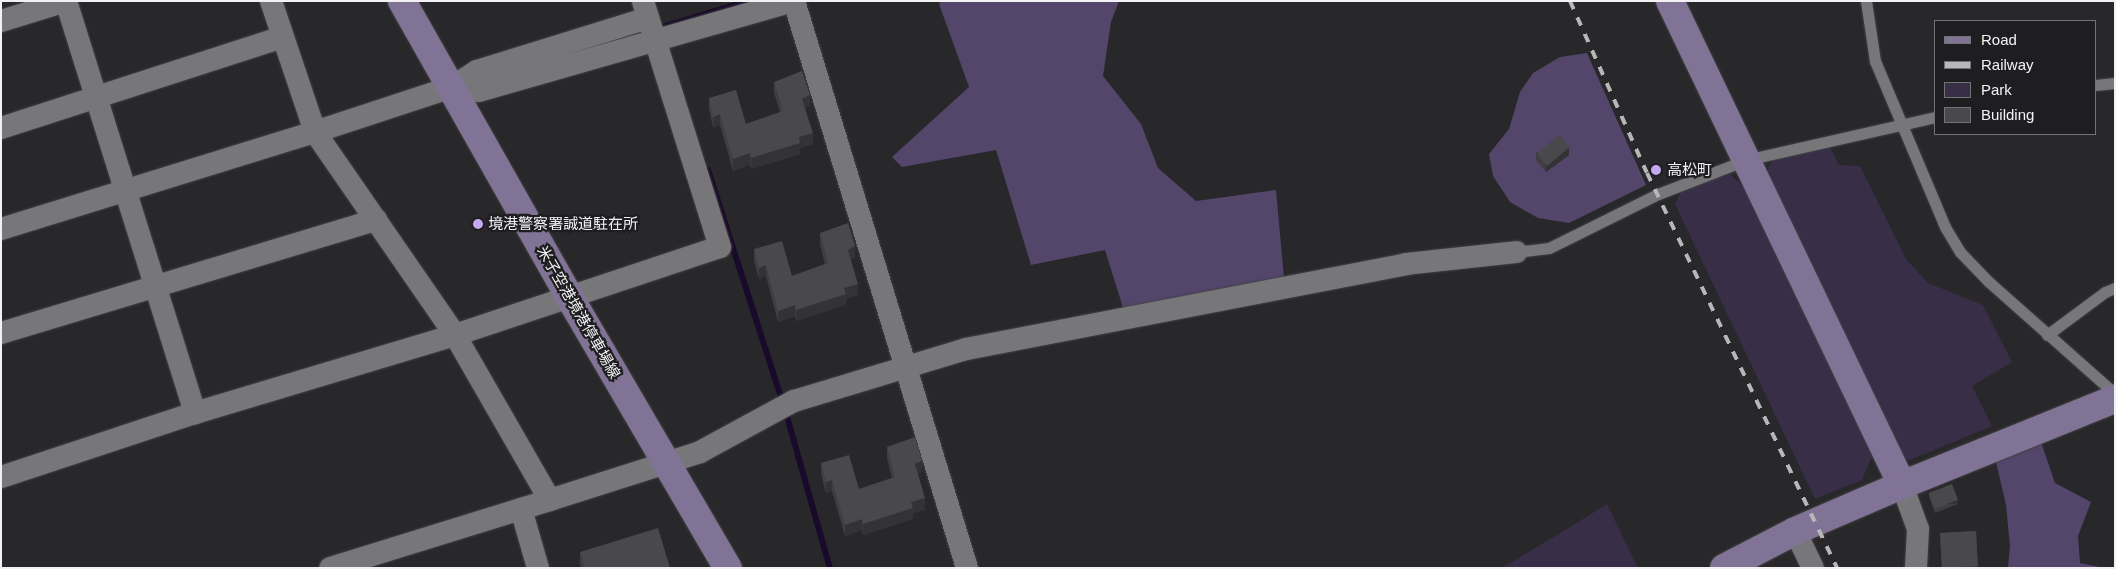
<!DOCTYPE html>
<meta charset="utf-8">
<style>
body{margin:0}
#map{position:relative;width:2116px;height:569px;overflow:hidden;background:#28272a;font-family:Helvetica,"Noto Sans JP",sans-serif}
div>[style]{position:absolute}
.green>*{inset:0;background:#382e48}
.forest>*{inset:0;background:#54456b}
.stream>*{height:6px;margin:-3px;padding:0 3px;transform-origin:3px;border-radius:3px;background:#190a2b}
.roads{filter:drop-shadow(0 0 1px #424244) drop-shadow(0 0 1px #424244)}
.lane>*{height:11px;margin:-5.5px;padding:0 5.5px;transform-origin:5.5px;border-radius:5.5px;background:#777679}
.street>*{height:22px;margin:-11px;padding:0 11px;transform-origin:11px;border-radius:11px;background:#777679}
.secondary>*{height:28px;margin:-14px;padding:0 14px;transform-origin:14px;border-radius:14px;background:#817395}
.rail>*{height:4px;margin-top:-2px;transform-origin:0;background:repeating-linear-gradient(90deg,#b7b7b9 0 9px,transparent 0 18px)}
.wall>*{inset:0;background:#3f3e40;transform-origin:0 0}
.shaded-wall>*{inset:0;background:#333234;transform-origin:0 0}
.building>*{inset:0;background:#49484b;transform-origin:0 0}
.dots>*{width:14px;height:14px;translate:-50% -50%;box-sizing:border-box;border:2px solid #1e1d20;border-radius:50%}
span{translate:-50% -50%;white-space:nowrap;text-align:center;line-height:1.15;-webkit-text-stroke:4.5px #1e1d20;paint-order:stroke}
.poi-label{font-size:15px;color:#f2f2f4}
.left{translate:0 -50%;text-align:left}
.street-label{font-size:15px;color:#f2f2f4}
.frame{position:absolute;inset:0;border:2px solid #f2f2f4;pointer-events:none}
.legend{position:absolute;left:1934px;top:20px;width:162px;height:115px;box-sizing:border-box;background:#1e1d20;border:1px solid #737275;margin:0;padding:6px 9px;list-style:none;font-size:15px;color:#f2f2f4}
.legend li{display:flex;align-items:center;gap:10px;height:25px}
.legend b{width:25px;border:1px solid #737275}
</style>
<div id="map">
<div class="green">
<div style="clip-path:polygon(1830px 147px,1839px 165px,1860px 166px,1906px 259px,1928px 283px,1983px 305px,2012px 362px,1972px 386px,1992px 426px,1910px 460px,1904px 459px,1765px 174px,1774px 158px)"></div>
<div style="clip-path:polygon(1730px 174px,1745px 188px,1872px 456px,1862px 480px,1815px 499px,1675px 204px,1682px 189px)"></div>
<div style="clip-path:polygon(1607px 504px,1638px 568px,1502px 568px,1562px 532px)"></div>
</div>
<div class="forest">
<div style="clip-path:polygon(941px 1px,1119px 1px,1111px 22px,1103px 76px,1141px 124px,1158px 168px,1196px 201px,1276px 190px,1284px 278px,1124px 311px,1105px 250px,1031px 265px,996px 150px,902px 167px,892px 157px,969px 87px,939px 4px)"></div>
<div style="clip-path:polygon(1587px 53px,1646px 185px,1569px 223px,1538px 218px,1510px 202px,1493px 176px,1489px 154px,1509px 129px,1520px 92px,1533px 73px,1560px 57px)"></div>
<div style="clip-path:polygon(2041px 442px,2055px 483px,2091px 502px,2078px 536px,2080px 563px,2105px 568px,2008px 568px,2010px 546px,2006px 505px,1996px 462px)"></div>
</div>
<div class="stream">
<div style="left:662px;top:27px;width:90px;rotate:-16.8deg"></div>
<div style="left:708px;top:170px;width:255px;rotate:72.2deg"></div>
<div style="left:786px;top:413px;width:161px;rotate:74.2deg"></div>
</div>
<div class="roads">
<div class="lane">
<div style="left:1866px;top:1px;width:61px;rotate:81.5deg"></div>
<div style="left:1875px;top:61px;width:180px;rotate:67.1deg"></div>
<div style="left:1945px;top:227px;width:29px;rotate:59deg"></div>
<div style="left:1960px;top:252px;width:42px;rotate:46deg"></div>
<div style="left:1989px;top:282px;width:169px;rotate:41.6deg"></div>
<div style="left:2095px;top:85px;width:20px;rotate:-6deg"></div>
<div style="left:1516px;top:252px;width:33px;rotate:-7deg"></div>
<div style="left:1549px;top:248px;width:122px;rotate:-26.4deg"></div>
<div style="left:1658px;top:194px;width:94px;rotate:-21.1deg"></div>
<div style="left:1746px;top:160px;width:194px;rotate:-12.8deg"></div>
<div style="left:2047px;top:335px;width:72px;rotate:-36.6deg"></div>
<div style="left:2105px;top:292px;width:11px;rotate:-22deg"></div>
</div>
<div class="street">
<div style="left:66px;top:1px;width:432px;rotate:72.6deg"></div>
<div style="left:271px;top:1px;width:138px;rotate:71.4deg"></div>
<div style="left:315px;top:132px;width:247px;rotate:55.4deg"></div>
<div style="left:455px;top:335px;width:190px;rotate:60.1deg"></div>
<div style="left:550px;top:500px;width:230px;rotate:162.8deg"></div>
<div style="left:794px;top:1px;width:593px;rotate:73.03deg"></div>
<div style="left:1px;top:21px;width:68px;rotate:-17.1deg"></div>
<div style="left:452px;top:87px;width:27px;rotate:8deg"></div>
<div style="left:479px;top:91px;width:327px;rotate:-16deg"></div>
<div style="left:1px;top:128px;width:296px;rotate:-17.9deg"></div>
<div style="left:1px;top:229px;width:329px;rotate:-17.2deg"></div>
<div style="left:315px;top:132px;width:144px;rotate:-18.2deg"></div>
<div style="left:452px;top:87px;width:30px;rotate:-33deg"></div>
<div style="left:477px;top:71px;width:179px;rotate:-17.2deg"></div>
<div style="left:1px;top:333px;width:392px;rotate:-16.8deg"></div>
<div style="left:1px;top:477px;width:204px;rotate:-18.3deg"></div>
<div style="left:195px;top:413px;width:271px;rotate:-16.7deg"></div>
<div style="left:455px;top:335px;width:279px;rotate:-18.4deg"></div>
<div style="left:720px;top:247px;width:258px;rotate:-107.4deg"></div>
<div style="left:1902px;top:485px;width:47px;rotate:70deg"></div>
<div style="left:1918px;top:529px;width:39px;rotate:93deg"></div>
<div style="left:550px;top:500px;width:157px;rotate:-17.7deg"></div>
<div style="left:700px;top:452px;width:107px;rotate:-28.5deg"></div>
<div style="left:794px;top:401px;width:180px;rotate:-16.8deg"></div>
<div style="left:966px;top:349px;width:448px;rotate:-10.9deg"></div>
<div style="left:1406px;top:264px;width:111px;rotate:-6.2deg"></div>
<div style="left:521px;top:509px;width:61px;rotate:73.9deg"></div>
<div style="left:1795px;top:531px;width:41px;rotate:64.1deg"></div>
</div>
<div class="secondary">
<div style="left:402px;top:1px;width:341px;rotate:60.5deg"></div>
<div style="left:570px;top:298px;width:313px;rotate:59.7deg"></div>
<div style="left:1670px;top:1px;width:537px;rotate:64.39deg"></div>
<div style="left:1724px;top:568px;width:80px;rotate:-27.5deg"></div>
<div style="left:1795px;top:531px;width:116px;rotate:-23.3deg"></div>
<div style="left:1902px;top:485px;width:230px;rotate:-22deg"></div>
</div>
</div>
<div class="rail">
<div style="left:1570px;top:1px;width:188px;rotate:65.9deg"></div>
<div style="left:1647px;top:173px;width:438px;rotate:64.3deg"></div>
</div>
<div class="wall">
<div style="clip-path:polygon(774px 82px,810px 106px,805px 108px,813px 144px,800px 148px,800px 154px,751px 169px,750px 165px,733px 171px,720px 125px,713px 128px,709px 109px,709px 98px,746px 124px,780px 112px,774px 93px)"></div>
<div style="clip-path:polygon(1536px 152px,1569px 155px,1546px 172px,1536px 160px)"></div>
<div style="clip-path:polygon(820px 233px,855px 258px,850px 260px,858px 295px,846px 299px,846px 305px,796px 321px,795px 316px,778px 322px,766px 276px,759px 279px,754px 260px,754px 249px,792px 276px,825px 264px,820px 244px)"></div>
<div style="clip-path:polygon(887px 447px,922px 472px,918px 474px,925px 510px,913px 513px,913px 519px,863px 535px,862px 530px,845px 536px,832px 491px,826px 493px,821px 474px,821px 463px,859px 489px,892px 478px,887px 458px)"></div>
<div style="clip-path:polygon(1929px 493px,1958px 504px,1935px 513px,1929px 497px)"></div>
<div style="left:1976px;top:531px;width:37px;height:36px;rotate:87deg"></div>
<div style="clip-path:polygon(580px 552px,670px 568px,581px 568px,580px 563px)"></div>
</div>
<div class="shaded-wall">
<div style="clip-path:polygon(810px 95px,810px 106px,802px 110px,802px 99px)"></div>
<div style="clip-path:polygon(720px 114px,720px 125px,713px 128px,713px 117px)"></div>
<div style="clip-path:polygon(813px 133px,813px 144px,800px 148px,800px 154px,751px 169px,751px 158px,799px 137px)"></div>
<div style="clip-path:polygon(1569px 147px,1569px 155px,1546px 172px,1546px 165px)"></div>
<div style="clip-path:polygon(750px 153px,750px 165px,733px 171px,733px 159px)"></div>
<div style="clip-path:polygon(855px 246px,855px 258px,848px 261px,848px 250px)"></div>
<div style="clip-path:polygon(766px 265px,766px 276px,759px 279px,759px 268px)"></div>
<div style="clip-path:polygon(858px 284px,858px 295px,846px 299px,846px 305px,796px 321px,796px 310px,844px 288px)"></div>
<div style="clip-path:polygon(795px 305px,795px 316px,778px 322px,778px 311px)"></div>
<div style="clip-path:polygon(922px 461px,922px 472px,915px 475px,915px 464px)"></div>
<div style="clip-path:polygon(832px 480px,832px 491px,826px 493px,826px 482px)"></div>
<div style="clip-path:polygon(925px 498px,925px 510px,913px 513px,913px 519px,863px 535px,863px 524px,911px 502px)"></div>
<div style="left:1958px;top:500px;width:4px;height:25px;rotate:90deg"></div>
<div style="clip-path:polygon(862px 519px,862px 530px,845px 536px,845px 525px)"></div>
</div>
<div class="building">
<div style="clip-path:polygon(802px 71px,810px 95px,802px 99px,813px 133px,799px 137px,800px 143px,751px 158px,750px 153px,733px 159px,720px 114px,713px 117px,709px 98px,736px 90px,746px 124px,783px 111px,774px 82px)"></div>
<div style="left:1559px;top:135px;width:16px;height:29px;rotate:50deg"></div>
<div style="clip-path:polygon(848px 223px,855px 246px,848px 250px,858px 284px,844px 288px,846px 294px,796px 310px,795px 305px,778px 311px,766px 265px,759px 268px,754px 249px,782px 241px,792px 276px,828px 263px,820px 233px)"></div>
<div style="clip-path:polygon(915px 437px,922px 461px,915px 464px,925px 498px,911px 502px,913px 508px,863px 524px,862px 519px,845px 525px,832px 480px,826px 482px,821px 463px,849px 455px,859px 489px,895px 477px,887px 447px)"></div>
<div style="left:1952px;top:484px;width:17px;height:25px;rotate:69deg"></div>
<div style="clip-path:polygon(658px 528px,670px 568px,585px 568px,580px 552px)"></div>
<div style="left:1976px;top:531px;width:35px;height:36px;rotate:87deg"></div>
</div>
<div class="dots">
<div style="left:1656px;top:170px;background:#c4a7f1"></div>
<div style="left:478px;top:224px;background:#c4a7f1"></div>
</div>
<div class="poi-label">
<span class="left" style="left:1667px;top:170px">高松町</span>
<span class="left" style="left:488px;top:224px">境港警察署誠道駐在所</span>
</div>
<div class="street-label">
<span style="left:579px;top:312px;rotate:60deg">米子空港境港停車場線</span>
</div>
<div class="frame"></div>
<ul class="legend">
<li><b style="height:6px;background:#817395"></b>Road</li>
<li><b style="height:6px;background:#b7b7b9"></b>Railway</li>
<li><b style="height:14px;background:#382e48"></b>Park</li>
<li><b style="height:14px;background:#49484b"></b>Building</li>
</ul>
</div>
